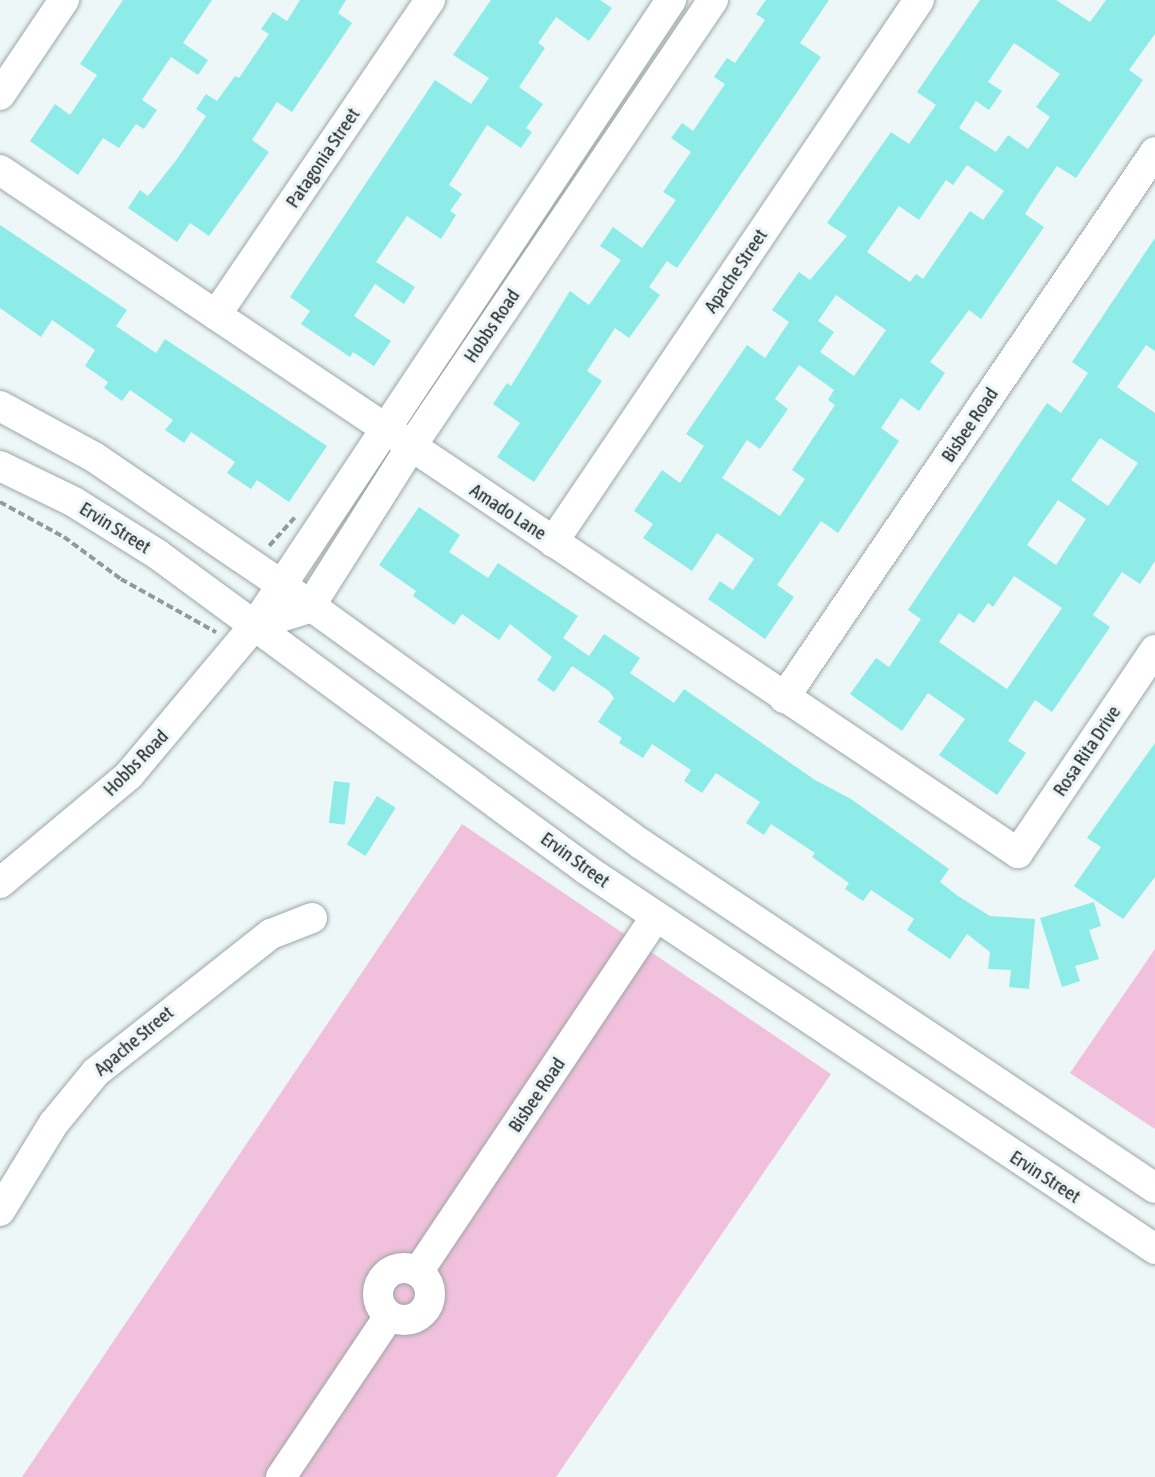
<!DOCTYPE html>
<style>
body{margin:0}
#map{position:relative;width:1155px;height:1477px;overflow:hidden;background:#edf7f7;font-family:"Asap Condensed",sans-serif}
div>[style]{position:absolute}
.green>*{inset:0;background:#f0c0dc}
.building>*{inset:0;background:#8debe8;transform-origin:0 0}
.path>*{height:3.5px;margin-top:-1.75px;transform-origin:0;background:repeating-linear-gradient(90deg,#939a9a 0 7px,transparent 0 10.5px)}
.roads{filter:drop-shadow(0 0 2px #9da6a6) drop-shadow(0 0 2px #9da6a6)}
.minor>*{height:30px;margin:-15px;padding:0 15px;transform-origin:15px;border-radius:15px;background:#fff}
.minor>.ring{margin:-15px;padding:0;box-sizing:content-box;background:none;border:30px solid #fff;border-radius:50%}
span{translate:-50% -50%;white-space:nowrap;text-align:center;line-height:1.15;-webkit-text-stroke:7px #edf7f7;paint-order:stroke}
.street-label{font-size:19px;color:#212424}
</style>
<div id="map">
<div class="green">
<div style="clip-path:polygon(462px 824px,831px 1074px,556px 1477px,22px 1477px)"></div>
<div style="clip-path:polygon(1155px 949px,1155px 1129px,1070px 1073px)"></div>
</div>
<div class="building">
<div style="clip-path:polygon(123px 0,212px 0,183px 43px,208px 60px,198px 75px,171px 57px,142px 100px,157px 110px,144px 129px,136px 124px,119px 148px,103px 138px,78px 175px,30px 141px,55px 104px,70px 115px,97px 75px,80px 64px)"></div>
<div style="clip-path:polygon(300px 0,346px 0,338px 13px,352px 23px,292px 112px,277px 102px,252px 140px,269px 152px,209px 236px,190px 223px,177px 242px,128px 208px,140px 190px,148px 196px,177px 159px,206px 116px,196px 109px,206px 94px,217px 101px,235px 76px,239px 78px,269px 34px,261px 29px,273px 12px,287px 21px)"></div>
<div style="clip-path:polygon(491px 0,600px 0,612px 8px,589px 41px,556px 17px,538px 43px,545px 48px,519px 87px,543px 104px,526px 128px,532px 132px,521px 148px,487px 125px,449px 185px,462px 194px,450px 211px,456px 215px,441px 239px,407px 216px,376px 262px,415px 287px,404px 304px,375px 284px,354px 316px,391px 341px,374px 366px,353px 352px,350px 357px,301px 324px,310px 311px,290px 297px,435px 80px,471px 104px,489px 78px,453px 55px)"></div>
<div style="clip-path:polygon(766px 0,829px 0,800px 43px,821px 57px,677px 268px,667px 261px,649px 287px,660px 295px,629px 338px,615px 328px,587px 371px,602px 381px,534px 482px,497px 457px,520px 423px,493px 404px,507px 383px,511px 386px,570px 291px,589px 305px,621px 260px,600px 246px,613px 227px,642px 248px,676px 200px,663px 192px,691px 152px,671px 138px,682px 123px,693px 131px,725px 84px,714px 77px,727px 58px,735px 63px,765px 20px,756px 14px)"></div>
<div style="clip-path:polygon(evenodd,980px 0,1056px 0,1090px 22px,1106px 0,1155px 0,1155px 34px,1129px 70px,1143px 80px,1076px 178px,1057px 166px,1039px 192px,1025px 214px,1044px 227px,981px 319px,969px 310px,930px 362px,945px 373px,919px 411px,901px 398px,881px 428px,899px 441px,838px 533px,821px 521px,777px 585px,794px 597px,765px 639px,708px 599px,720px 581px,733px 590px,754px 559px,717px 533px,692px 571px,643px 538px,653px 524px,634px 511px,662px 470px,680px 483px,704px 446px,686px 434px,747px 345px,765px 358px,789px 322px,772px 310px,799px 272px,810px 280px,847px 236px,827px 223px,891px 132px,909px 144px,936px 105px,917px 92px,980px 0,1014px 43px,1060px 74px,1036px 107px,1050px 117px,1028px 149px,1008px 135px,996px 152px,959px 128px,976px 101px,989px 110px,1002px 91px,988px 82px,1014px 43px,980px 0,967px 165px,1004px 191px,983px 220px,970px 211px,923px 279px,916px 274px,910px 282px,867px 252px,899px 206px,919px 220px,946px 180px,953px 185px,967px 165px,980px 0,836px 295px,886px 330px,854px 376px,820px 352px,834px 332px,818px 321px,836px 295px,980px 0,799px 365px,834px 390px,828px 400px,835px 405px,792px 470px,805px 479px,780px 516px,722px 478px,747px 440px,760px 449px,772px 432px,788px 409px,775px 399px,799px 365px)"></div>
<div style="clip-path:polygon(0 225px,127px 310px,116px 326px,156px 353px,165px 339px,327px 446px,289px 502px,257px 480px,251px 489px,227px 473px,235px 462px,191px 432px,184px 443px,165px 430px,173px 420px,130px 390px,122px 401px,104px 388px,108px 382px,85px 366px,95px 350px,52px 320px,41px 337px,0 308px)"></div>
<div style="clip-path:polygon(evenodd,1155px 238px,1155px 351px,1146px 345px,1117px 387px,1155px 413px,1155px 561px,1140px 584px,1122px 572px,1093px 615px,1110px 627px,1052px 712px,1035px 700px,1008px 741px,1026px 753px,997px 795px,939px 755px,965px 719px,928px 693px,902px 731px,850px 694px,876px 658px,889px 667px,921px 619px,908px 610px,1047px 403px,1061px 413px,1088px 373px,1072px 362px,1155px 238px,1100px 438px,1138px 463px,1108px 506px,1071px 480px,1100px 438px,1155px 238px,1058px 500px,1086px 519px,1056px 565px,1027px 545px,1058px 500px,1155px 238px,1014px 576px,1062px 608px,1007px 689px,939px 642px,959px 613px,974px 623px,988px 603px,993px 607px,1014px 576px)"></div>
<div style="clip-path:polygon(419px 507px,460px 535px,449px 552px,488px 578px,498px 563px,578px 616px,563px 638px,589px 656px,604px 634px,640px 658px,630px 673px,674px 703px,684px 689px,815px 780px,851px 799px,949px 869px,940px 882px,958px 896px,990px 916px,1035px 919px,1029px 989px,1009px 987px,1011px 970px,988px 969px,990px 952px,967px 934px,950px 959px,907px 930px,914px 919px,871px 890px,863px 901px,845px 889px,849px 883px,812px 857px,815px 853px,771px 824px,764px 835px,746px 823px,760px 802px,716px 773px,702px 793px,684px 781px,691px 770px,652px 744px,643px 758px,619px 743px,622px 738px,598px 722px,614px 698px,609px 691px,572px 666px,554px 692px,537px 680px,552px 657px,510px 624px,499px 640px,462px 614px,454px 625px,413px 596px,416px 591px,379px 565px)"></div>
<div style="clip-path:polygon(1155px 743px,1155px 877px,1123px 919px,1074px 886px,1101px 847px,1087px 838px)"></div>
<div style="left:334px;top:781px;width:16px;height:42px;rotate:7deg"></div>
<div style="left:377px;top:796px;width:22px;height:57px;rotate:32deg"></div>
<div style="clip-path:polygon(1094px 902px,1101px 926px,1089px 930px,1099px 959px,1075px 966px,1080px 981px,1062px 987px,1040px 918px)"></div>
</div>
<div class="path">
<div style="left:0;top:502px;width:73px;rotate:28.7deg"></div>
<div style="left:64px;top:537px;width:71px;rotate:36.4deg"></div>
<div style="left:121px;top:579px;width:109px;rotate:29.2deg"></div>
<div style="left:269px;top:546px;width:38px;rotate:-48deg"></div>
</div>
<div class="roads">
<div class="minor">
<div style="left:0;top:95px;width:115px;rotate:-56deg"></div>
<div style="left:0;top:170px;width:1226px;rotate:33.86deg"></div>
<div style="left:1018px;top:853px;width:245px;rotate:-56deg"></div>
<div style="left:216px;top:315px;width:381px;rotate:-55.8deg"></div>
<div style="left:0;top:406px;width:107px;rotate:28.5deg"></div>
<div style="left:94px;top:457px;width:224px;rotate:34.3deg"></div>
<div style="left:279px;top:583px;width:446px;rotate:35.8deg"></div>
<div style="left:641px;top:844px;width:618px;rotate:33.79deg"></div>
<div style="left:0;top:466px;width:82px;rotate:25.9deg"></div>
<div style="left:74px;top:502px;width:98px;rotate:32.1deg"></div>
<div style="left:157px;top:554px;width:534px;rotate:36.31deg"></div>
<div style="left:587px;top:870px;width:683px;rotate:33.71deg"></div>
<div style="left:553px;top:542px;width:654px;rotate:-55.97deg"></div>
<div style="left:255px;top:625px;width:57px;rotate:-17.5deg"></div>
<div style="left:309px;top:608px;width:189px;rotate:-57.7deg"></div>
<div style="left:410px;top:448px;width:541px;rotate:-55.93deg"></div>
<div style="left:784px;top:698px;width:660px;rotate:-55.8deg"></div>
<div style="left:0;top:883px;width:168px;rotate:-39.9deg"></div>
<div style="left:129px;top:775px;width:196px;rotate:-50deg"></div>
<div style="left:255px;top:625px;width:751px;rotate:-56.35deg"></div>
<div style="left:0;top:1211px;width:103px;rotate:-58.5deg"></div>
<div style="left:54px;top:1123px;width:66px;rotate:-50.5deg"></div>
<div style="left:96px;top:1072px;width:223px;rotate:-38.3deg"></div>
<div style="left:271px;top:934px;width:44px;rotate:-21.3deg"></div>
<div class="ring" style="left:378px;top:1268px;width:22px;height:22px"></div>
<div style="left:418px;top:1272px;width:427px;rotate:-56.2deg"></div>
<div style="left:281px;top:1477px;width:194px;rotate:-56.1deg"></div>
</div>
</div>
<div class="street-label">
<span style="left:323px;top:158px;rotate:-56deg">Patagonia Street</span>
<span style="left:736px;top:271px;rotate:-56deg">Apache Street</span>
<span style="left:492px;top:326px;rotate:-56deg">Hobbs Road</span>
<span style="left:970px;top:425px;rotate:-56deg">Bisbee Road</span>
<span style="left:508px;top:512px;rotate:33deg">Amado Lane</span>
<span style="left:115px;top:528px;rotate:32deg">Ervin Street</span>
<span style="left:1087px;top:751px;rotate:-56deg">Rosa Rita Drive</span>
<span style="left:136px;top:763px;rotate:-46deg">Hobbs Road</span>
<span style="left:575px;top:860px;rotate:36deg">Ervin Street</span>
<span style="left:134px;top:1041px;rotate:-40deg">Apache Street</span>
<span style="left:537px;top:1095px;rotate:-56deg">Bisbee Road</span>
<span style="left:1045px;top:1177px;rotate:33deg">Ervin Street</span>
</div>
</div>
